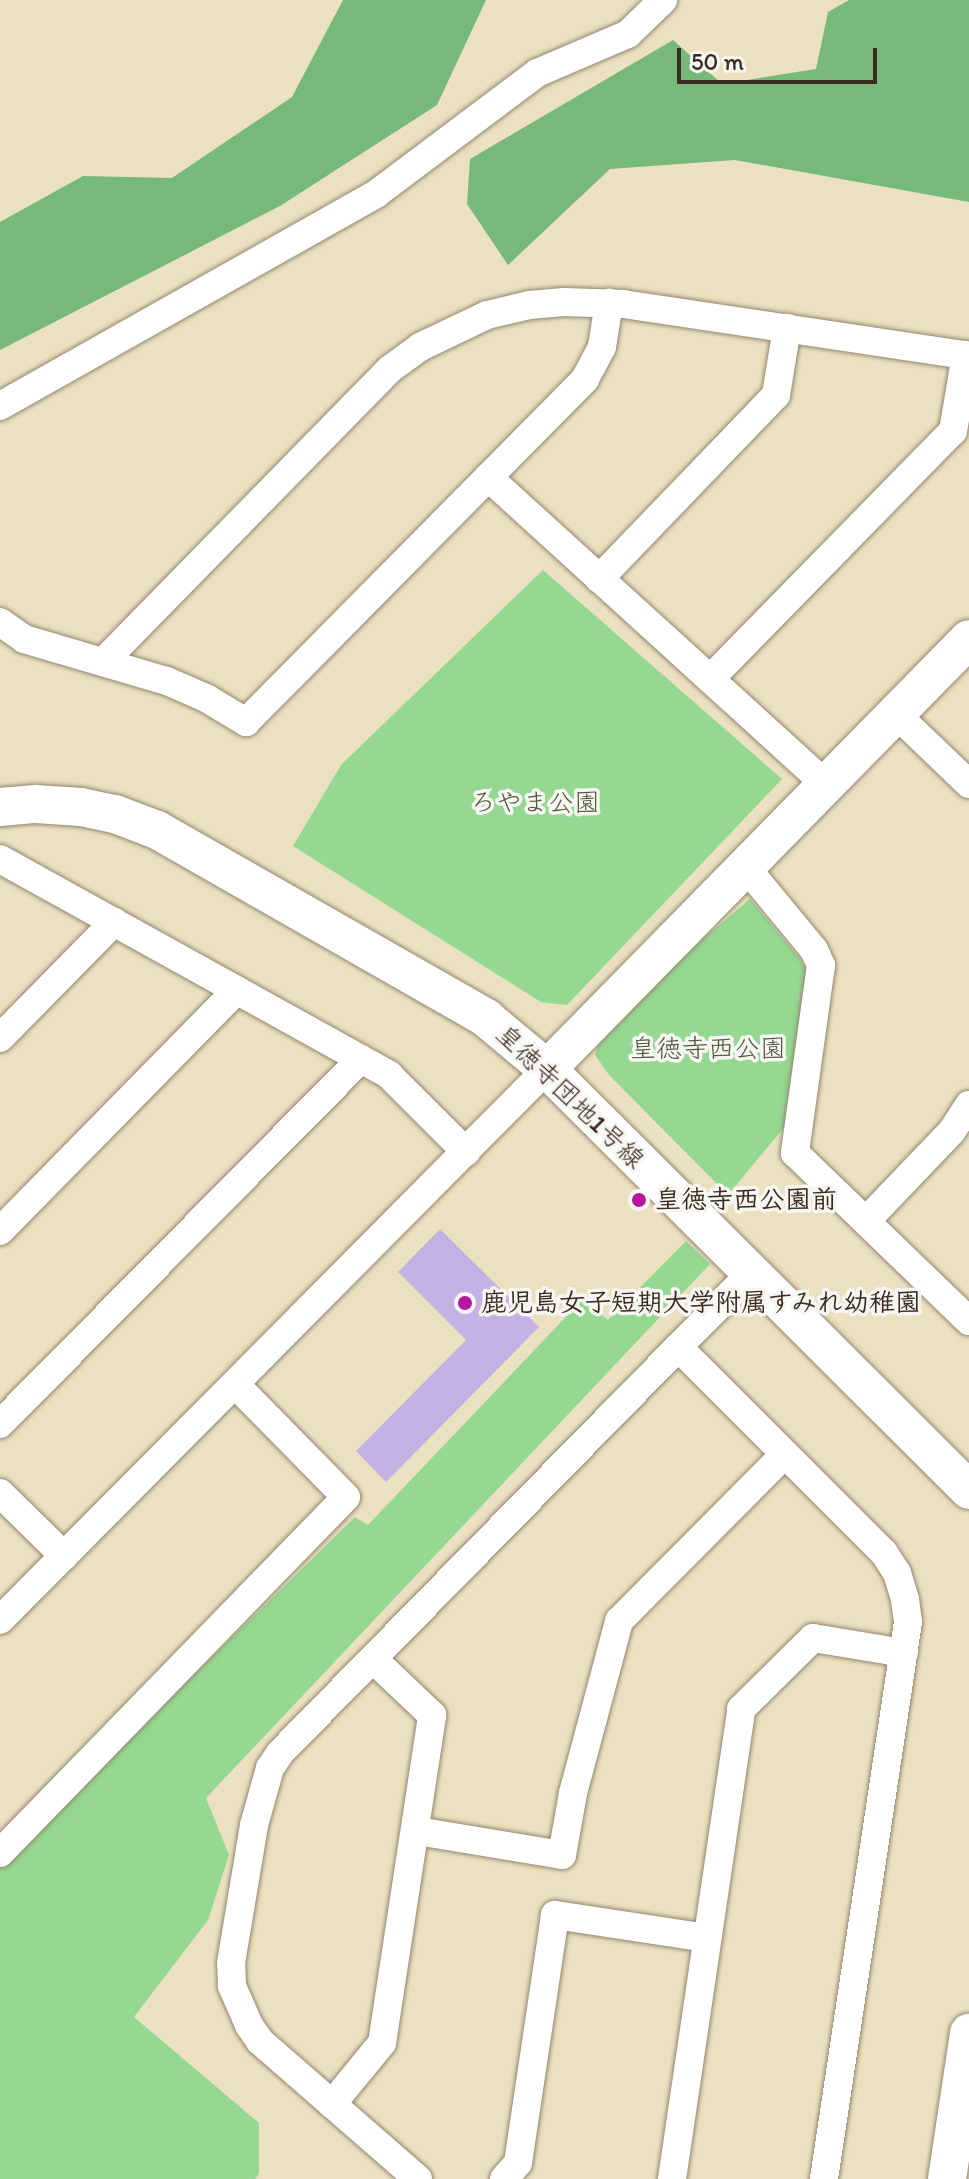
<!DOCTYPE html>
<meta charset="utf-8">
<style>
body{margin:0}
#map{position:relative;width:969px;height:2179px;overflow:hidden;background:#ebe1c0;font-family:Itim,"Klee One",sans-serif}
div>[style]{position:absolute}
.green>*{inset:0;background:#94d891}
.forest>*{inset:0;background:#77b87b}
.building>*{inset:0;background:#c3b2e3}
.roads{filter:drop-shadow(0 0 2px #93866f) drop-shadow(0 0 2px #93866f)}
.street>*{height:28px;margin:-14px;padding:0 14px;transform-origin:14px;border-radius:14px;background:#fff}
.secondary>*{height:38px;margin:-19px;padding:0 19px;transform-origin:19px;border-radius:19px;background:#fff}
.dots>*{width:22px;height:22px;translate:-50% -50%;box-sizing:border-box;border:4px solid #f6f6f2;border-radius:50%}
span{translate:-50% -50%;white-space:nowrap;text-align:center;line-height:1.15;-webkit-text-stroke:7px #f6f6f2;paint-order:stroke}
.park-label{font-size:26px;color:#51563b}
.street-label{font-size:26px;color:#3b2a1e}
.poi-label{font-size:26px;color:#3b2a1e;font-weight:700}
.left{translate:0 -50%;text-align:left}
.scale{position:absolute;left:677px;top:48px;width:200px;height:36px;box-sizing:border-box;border:4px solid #3b2a1e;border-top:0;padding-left:10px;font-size:24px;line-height:28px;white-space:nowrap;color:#3b2a1e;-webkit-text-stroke:6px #f6f6f2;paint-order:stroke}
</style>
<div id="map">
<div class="green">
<div style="clip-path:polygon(543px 570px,782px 779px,567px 1005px,541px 1002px,293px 846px,341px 765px)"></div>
<div style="clip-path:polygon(750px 899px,801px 960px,807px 973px,786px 1125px,728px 1195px,609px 1075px,595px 1055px,604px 1023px)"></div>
<div style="clip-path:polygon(686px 1241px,710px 1264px,206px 1798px,229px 1855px,208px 1920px,134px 2017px,259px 2123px,259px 2174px,255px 2179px,0 2179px,0 1864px,355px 1517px,368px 1525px,583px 1299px,608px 1320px)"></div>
</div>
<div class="forest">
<div style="clip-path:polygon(343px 0,486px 0,437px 105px,280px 206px,0 350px,0 222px,83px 176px,172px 178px,292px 97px)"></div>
<div style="clip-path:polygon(849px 0,969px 0,969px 202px,735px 160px,610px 169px,508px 265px,467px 204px,470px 159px,673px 40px,722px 84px,816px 69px,828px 12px)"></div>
</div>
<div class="building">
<div style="clip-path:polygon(440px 1229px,539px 1327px,386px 1482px,356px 1451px,466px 1340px,398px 1272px)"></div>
</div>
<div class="roads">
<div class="street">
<div style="left:0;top:406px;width:432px;rotate:-29.4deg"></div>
<div style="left:376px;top:194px;width:201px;rotate:-36.9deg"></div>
<div style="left:537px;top:73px;width:99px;rotate:-23.2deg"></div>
<div style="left:628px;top:34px;width:49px;rotate:-44.2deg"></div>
<div style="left:488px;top:477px;width:457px;rotate:42.3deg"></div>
<div style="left:599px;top:579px;width:255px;rotate:-46.1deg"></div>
<div style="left:776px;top:395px;width:68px;rotate:-80.7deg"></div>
<div style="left:0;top:622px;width:29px;rotate:35deg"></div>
<div style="left:24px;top:639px;width:149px;rotate:16.4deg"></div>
<div style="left:167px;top:681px;width:43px;rotate:23.6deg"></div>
<div style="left:206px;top:698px;width:47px;rotate:31deg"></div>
<div style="left:246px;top:722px;width:482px;rotate:-45.3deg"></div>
<div style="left:585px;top:379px;width:36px;rotate:-62deg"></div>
<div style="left:602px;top:347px;width:45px;rotate:-81deg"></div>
<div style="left:105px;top:660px;width:407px;rotate:-45.6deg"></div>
<div style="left:390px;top:369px;width:37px;rotate:-36deg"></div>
<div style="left:420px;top:347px;width:74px;rotate:-25.5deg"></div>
<div style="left:487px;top:315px;width:43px;rotate:-13.4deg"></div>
<div style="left:529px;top:305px;width:35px;rotate:-5deg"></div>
<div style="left:564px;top:302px;width:59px;rotate:1.9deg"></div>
<div style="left:623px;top:304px;width:350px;rotate:8.5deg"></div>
<div style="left:710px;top:679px;width:347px;rotate:-45.6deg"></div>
<div style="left:953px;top:431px;width:77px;rotate:-80.3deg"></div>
<div style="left:896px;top:714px;width:101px;rotate:43.8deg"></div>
<div style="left:0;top:859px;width:445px;rotate:29deg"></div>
<div style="left:389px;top:1075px;width:109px;rotate:45deg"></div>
<div style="left:744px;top:865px;width:110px;rotate:50.5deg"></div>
<div style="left:814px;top:950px;width:17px;rotate:65deg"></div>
<div style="left:821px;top:965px;width:190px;rotate:97.9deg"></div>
<div style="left:795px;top:1153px;width:242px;rotate:44deg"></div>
<div style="left:0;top:1038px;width:163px;rotate:-45.5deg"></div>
<div style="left:866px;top:1221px;width:124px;rotate:-46.3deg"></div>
<div style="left:952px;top:1131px;width:31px;rotate:-57deg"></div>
<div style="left:0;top:1231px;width:338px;rotate:-45.5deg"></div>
<div style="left:678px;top:1347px;width:291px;rotate:45deg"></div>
<div style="left:884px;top:1553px;width:24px;rotate:57deg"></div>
<div style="left:897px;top:1573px;width:28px;rotate:73deg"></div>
<div style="left:905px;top:1600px;width:22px;rotate:82deg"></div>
<div style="left:908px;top:1622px;width:563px;rotate:98.58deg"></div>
<div style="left:0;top:1424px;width:513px;rotate:-45.32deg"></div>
<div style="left:0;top:1493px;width:90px;rotate:44.5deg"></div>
<div style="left:0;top:1620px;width:776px;rotate:-45.21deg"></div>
<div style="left:417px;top:1831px;width:147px;rotate:9.4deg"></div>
<div style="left:562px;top:1855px;width:63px;rotate:-79.9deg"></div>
<div style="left:573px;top:1793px;width:178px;rotate:-75deg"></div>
<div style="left:619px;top:1621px;width:235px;rotate:-45.2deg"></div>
<div style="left:0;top:1853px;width:496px;rotate:-45.8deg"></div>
<div style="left:346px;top:1497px;width:158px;rotate:-134.5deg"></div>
<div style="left:332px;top:2104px;width:79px;rotate:-50.7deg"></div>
<div style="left:382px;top:2043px;width:332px;rotate:-81.3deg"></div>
<div style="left:432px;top:1715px;width:81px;rotate:-136.5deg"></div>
<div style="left:418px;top:2179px;width:210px;rotate:-138.9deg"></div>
<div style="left:260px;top:2041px;width:19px;rotate:-125deg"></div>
<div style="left:249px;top:2025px;width:43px;rotate:-113.6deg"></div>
<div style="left:232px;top:1986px;width:23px;rotate:-92deg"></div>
<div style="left:231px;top:1963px;width:140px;rotate:-80.5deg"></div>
<div style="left:254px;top:1825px;width:59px;rotate:-74.3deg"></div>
<div style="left:270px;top:1768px;width:18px;rotate:-56deg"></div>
<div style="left:280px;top:1753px;width:671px;rotate:-45.54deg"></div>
<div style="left:504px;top:2179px;width:21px;rotate:-49deg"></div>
<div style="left:518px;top:2163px;width:251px;rotate:-81.5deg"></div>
<div style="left:555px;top:1915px;width:154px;rotate:8.6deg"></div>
<div style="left:672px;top:2179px;width:475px;rotate:-81.6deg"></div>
<div style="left:741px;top:1709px;width:101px;rotate:-44.6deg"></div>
<div style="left:813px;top:1638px;width:92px;rotate:9.4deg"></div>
</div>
<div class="secondary">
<div style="left:0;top:807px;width:36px;rotate:-5deg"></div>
<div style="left:36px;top:804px;width:45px;rotate:3.8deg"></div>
<div style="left:81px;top:807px;width:35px;rotate:12deg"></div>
<div style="left:115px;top:814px;width:45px;rotate:20.9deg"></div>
<div style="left:157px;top:830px;width:379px;rotate:29.7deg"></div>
<div style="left:486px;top:1018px;width:80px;rotate:39.9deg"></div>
<div style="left:547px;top:1069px;width:596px;rotate:44.93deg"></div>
<div style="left:547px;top:1069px;width:602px;rotate:-45.54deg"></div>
<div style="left:947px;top:2179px;width:148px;rotate:-81.4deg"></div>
</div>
</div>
<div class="dots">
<div style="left:639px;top:1200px;background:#b5179e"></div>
<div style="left:465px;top:1303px;background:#b5179e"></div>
</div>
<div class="park-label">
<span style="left:535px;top:803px">ろやま公園</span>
<span style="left:708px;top:1049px">皇徳寺西公園</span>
</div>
<div class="street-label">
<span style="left:570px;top:1097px;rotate:44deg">皇徳寺団地1号線</span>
</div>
<div class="poi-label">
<span class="left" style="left:655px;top:1200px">皇徳寺西公園前</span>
<span class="left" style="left:481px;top:1303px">鹿児島女子短期大学附属すみれ幼稚園</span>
</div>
<div class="scale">50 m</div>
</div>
